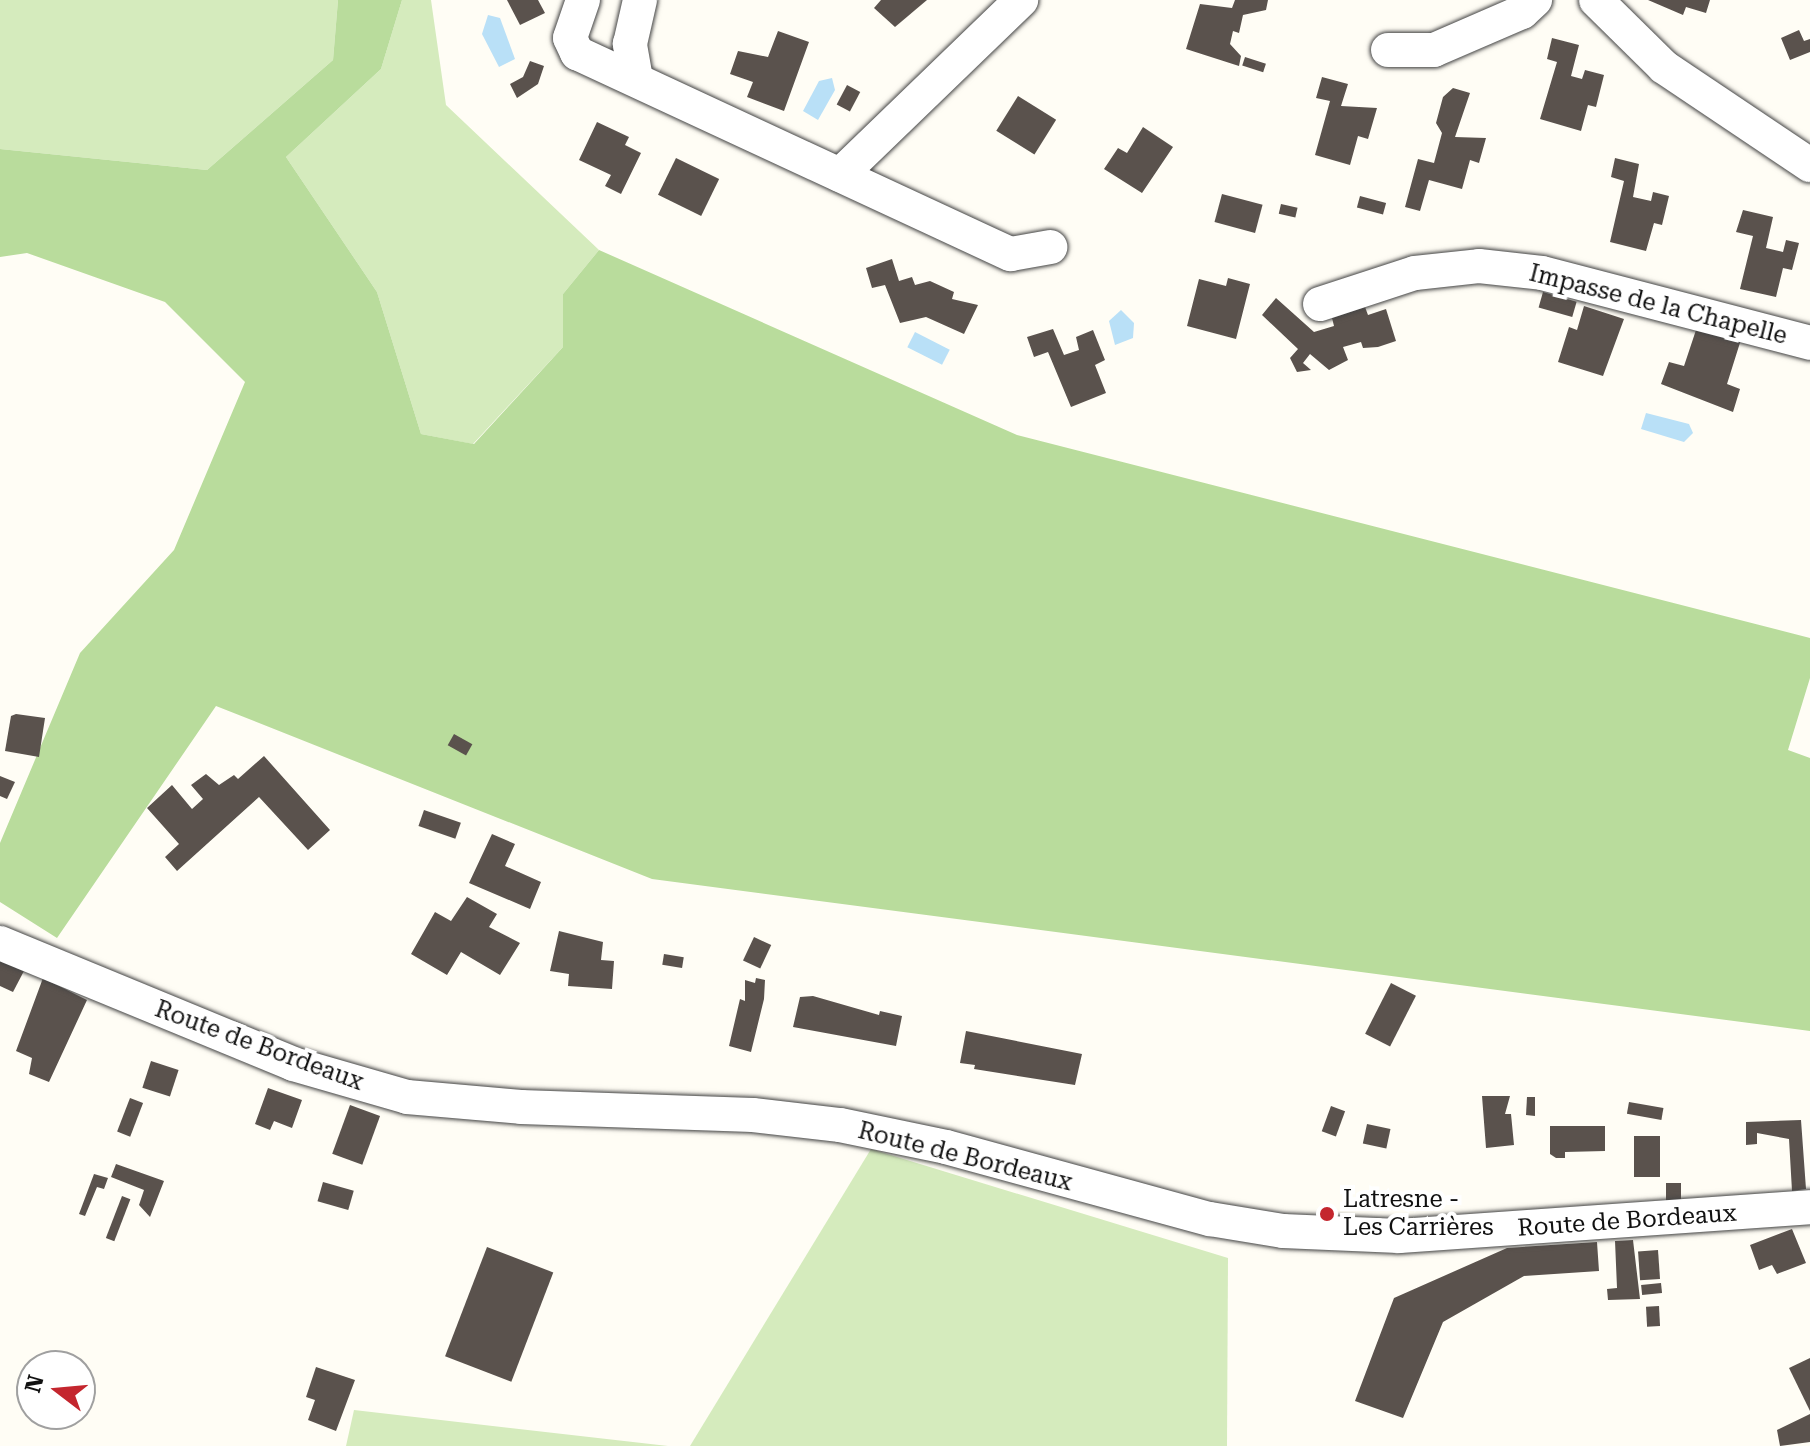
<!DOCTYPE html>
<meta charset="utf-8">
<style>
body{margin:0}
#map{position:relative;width:1810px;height:1446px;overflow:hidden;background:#fffdf5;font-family:"Roboto Serif",serif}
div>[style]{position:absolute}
.green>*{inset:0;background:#d5ebbd}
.forest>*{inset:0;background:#b9dc9c}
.water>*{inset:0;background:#b9e0f7;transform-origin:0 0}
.building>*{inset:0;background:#5a524d;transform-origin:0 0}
.roads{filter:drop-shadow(0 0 2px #444) drop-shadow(0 0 2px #444)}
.minor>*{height:34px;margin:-17px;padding:0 17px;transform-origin:17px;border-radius:17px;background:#fff}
.dots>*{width:22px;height:22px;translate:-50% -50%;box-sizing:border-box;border:4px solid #fff;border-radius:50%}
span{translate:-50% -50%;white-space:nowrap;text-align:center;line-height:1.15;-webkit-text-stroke:8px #fff;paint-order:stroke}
.street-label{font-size:24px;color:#111}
.poi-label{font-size:24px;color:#111}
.left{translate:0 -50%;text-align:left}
.north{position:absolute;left:16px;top:1350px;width:80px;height:80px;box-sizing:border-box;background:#fff;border:2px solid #a0a0a0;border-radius:50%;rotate:286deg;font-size:22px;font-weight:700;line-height:32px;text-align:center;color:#111}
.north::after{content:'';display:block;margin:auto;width:28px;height:36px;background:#c4262e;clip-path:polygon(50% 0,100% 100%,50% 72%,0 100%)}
</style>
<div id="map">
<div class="green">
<div style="clip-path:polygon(0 0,338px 0,333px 60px,207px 170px,0 149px)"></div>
<div style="clip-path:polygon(402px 0,431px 0,446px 105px,599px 250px,563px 294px,563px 347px,473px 444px,421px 434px,377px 292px,286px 157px,381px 69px)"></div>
<div style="clip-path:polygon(871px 1149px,1228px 1258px,1227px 1446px,690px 1446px)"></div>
<div style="clip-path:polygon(354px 1410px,668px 1446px,346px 1446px)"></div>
</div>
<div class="forest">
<div style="clip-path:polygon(338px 0,402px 0,381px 69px,286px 157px,377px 292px,421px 434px,474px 444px,563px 347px,563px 294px,599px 250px,1017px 435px,1810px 638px,1810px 678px,1788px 750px,1810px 758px,1810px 1031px,652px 879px,216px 706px,57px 938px,0 902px,0 843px,80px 653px,174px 550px,245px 382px,165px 302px,27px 253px,0 257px,0 149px,207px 170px,333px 60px)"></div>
</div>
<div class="water">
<div style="clip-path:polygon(488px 15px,500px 18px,515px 59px,499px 67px,482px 34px)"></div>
<div style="clip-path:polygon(832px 78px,835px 90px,818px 120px,803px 111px,819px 81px)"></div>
<div style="clip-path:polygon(1121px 310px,1134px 323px,1133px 338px,1115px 345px,1109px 321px)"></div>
<div style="left:915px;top:332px;width:39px;height:17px;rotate:27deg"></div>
<div style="clip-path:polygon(1646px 413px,1689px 424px,1693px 433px,1684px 442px,1641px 429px)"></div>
</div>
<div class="building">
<div style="clip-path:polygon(507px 0,538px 0,545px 13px,520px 25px)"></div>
<div style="clip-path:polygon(881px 0,927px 0,895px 27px,874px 8px)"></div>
<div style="clip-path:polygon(1235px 0,1268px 0,1266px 10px,1243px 15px,1239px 33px,1233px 31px,1230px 44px,1241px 56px,1239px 66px,1186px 49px,1200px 4px,1232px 8px)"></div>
<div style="clip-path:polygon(1648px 0,1710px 0,1706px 13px,1686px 7px,1683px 15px)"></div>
<div style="clip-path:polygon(1799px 30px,1804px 41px,1810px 39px,1810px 52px,1790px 60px,1781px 38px)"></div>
<div style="clip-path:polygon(778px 31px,809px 42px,784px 111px,747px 97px,753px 82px,730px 74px,738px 51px,768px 57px)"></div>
<div style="clip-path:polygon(1552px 38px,1579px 45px,1571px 76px,1582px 79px,1585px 70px,1604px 75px,1596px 107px,1588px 105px,1581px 131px,1540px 119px,1557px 62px,1547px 59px)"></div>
<div style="left:1245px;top:57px;width:22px;height:9px;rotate:18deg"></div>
<div style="clip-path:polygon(530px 61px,544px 66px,538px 84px,517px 98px,510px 84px,523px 77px)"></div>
<div style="clip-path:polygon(1322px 77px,1348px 84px,1341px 106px,1377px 108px,1368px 139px,1358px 136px,1350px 165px,1315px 155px,1330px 101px,1316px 98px)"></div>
<div style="left:847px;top:85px;width:15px;height:22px;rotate:28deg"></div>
<div style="clip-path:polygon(1453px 88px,1470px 93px,1455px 137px,1486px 138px,1479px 163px,1470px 160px,1462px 189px,1429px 180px,1420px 211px,1405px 207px,1418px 159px,1434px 163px,1442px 133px,1436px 123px,1443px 97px)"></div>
<div style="left:1018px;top:96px;width:45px;height:41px;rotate:32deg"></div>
<div style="clip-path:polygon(597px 122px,629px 137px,625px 145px,641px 153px,621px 194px,605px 186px,611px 175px,579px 160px)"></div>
<div style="clip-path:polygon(1143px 127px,1173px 147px,1142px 193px,1104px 169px,1118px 148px,1127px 153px)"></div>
<div style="left:676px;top:158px;width:48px;height:41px;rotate:26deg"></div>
<div style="clip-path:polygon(1615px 158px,1639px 164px,1633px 197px,1651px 201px,1653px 192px,1669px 196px,1662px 225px,1654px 223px,1646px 251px,1610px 242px,1624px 181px,1611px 177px)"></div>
<div style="left:1222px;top:194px;width:42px;height:29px;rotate:15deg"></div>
<div style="left:1360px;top:196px;width:27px;height:12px;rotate:15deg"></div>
<div style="left:1281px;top:204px;width:17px;height:10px;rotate:13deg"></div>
<div style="clip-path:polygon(1743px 210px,1773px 217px,1766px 248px,1783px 252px,1786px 240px,1799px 243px,1792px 270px,1783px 268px,1776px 297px,1740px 289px,1753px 236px,1736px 232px)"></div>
<div style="clip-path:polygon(892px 259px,899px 281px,912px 277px,915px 285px,930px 281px,954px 292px,952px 299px,978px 305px,964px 334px,926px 317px,900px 323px,885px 285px,872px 288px,866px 268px)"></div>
<div style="clip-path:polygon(1228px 278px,1250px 284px,1236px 339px,1187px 326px,1199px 279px,1226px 286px)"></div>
<div style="left:1543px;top:292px;width:35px;height:16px;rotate:16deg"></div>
<div style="clip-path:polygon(1276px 298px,1314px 332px,1334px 326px,1332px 318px,1365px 307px,1368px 315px,1386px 309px,1396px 341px,1378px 347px,1363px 348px,1361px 342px,1343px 347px,1348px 360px,1329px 370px,1310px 354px,1303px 363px,1311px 370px,1297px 372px,1290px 358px,1298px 349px,1262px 315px)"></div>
<div style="clip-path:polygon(1584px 306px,1624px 319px,1603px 376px,1558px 362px,1569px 327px,1577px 330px)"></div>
<div style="clip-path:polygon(1700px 318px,1744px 330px,1727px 384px,1740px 389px,1733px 412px,1661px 384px,1669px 362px,1684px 366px)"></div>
<div style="clip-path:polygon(1053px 329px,1064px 355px,1079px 350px,1076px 337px,1093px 330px,1105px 360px,1095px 365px,1106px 393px,1071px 407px,1048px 352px,1034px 357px,1027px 337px)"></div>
<div style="clip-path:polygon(16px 714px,45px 718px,39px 757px,5px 751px,11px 716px)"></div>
<div style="left:454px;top:734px;width:21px;height:13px;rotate:29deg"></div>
<div style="clip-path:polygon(264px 756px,330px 830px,308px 850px,259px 797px,177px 871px,165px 857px,179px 844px,147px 808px,172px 785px,192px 809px,203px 799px,191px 785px,206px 774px,219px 785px,234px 775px,238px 779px)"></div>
<div style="clip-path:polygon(0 776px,15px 782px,7px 799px,0 796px)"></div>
<div style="left:424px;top:810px;width:39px;height:17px;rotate:19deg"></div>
<div style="clip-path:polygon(492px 834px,515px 844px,505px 866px,541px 882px,530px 909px,469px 883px)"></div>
<div style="clip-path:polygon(467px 897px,497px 914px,489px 927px,520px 943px,500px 975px,461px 952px,447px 975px,411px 954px,435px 912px,451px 921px)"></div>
<div style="clip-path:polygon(559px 931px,603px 942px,601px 960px,614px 961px,612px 989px,568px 986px,569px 974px,550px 971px)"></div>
<div style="left:754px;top:937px;width:19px;height:26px;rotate:25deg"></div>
<div style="left:664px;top:954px;width:20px;height:11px;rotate:9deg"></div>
<div style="clip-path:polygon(0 957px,25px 969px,13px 992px,0 986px)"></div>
<div style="clip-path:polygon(43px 978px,87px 1000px,49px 1082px,29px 1074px,32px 1058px,16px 1051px)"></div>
<div style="clip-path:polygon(756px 978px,765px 980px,764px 999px,751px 1052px,729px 1046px,740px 999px,745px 1001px,745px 980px,755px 983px)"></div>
<div style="left:1391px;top:983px;width:28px;height:57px;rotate:27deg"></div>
<div style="clip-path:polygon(813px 996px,879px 1015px,880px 1011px,902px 1016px,896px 1046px,793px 1027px,800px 997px)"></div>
<div style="clip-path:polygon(966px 1031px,1082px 1054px,1075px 1085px,974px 1069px,975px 1065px,960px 1063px)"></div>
<div style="left:151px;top:1061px;width:29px;height:28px;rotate:18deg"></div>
<div style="clip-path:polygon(268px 1088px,302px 1100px,292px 1128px,274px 1121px,270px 1130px,255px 1124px)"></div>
<div style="clip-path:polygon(1482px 1096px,1510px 1096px,1505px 1114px,1511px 1114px,1514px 1145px,1486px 1148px)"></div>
<div style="clip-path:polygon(1527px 1097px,1535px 1097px,1535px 1116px,1526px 1115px)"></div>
<div style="left:130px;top:1098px;width:14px;height:36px;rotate:21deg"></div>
<div style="left:1629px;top:1102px;width:35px;height:12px;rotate:10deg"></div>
<div style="left:350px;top:1105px;width:32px;height:52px;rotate:20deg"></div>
<div style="left:1331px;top:1106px;width:15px;height:27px;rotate:20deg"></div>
<div style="clip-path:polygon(1801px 1120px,1806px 1189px,1792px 1191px,1789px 1139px,1757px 1133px,1757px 1144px,1746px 1145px,1746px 1122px)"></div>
<div style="left:1367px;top:1124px;width:24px;height:20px;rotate:12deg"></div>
<div style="clip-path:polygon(1550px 1126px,1605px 1126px,1605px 1151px,1565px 1152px,1565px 1158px,1556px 1158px,1550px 1154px)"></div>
<div style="left:1634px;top:1136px;width:26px;height:41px"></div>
<div style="clip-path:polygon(116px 1164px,164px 1181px,150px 1217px,139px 1205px,144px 1190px,111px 1177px)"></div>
<div style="clip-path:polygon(94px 1174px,108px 1178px,104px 1189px,97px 1187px,85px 1216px,79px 1214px)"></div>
<div style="left:323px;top:1182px;width:32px;height:20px;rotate:16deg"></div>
<div style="left:1666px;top:1183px;width:15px;height:19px"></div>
<div style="left:122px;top:1196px;width:9px;height:45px;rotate:21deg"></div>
<div style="clip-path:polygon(1792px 1229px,1806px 1263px,1777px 1274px,1772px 1265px,1759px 1270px,1750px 1245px)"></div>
<div style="clip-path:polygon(1633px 1240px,1640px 1299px,1608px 1300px,1607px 1289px,1617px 1288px,1615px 1241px)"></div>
<div style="clip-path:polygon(1597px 1242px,1599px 1271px,1524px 1276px,1443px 1322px,1403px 1418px,1355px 1401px,1394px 1298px,1507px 1248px)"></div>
<div style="left:487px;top:1247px;width:71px;height:117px;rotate:21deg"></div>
<div style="left:1658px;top:1250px;width:29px;height:20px;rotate:86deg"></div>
<div style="left:1661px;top:1283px;width:10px;height:20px;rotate:84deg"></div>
<div style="left:1659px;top:1306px;width:20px;height:13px;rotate:87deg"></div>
<div style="clip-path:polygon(1810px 1358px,1810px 1411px,1789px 1368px)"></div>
<div style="clip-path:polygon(316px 1367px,355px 1380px,336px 1431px,308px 1420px,315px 1400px,306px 1397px)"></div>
<div style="clip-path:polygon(1810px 1414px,1810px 1442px,1780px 1446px,1777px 1430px)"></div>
</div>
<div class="roads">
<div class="minor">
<div style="left:583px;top:0;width:40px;rotate:108.9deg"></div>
<div style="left:570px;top:38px;width:17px;rotate:65deg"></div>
<div style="left:577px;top:53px;width:478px;rotate:24.9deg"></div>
<div style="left:1011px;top:254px;width:40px;rotate:-10deg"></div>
<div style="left:1596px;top:0;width:95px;rotate:44.6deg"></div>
<div style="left:1664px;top:67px;width:176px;rotate:33.9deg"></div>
<div style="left:1388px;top:50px;width:46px"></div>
<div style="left:1434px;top:50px;width:96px;rotate:-23.4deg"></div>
<div style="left:1522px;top:12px;width:18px;rotate:-43deg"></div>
<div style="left:636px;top:79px;width:36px;rotate:-100deg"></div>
<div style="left:630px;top:44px;width:45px;rotate:-77.2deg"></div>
<div style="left:840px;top:175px;width:252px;rotate:-44deg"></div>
<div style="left:1320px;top:304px;width:100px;rotate:-18.1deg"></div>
<div style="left:1415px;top:273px;width:64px;rotate:-6.2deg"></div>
<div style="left:1479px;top:266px;width:63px;rotate:6.3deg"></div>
<div style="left:1542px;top:273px;width:277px;rotate:14.6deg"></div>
<div style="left:0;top:943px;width:317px;rotate:22.4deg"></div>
<div style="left:293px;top:1064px;width:119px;rotate:16.1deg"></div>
<div style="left:407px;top:1097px;width:114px;rotate:5deg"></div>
<div style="left:521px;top:1107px;width:232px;rotate:2deg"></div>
<div style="left:753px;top:1115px;width:88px;rotate:6.6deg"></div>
<div style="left:840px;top:1125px;width:108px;rotate:11.7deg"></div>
<div style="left:946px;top:1147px;width:274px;rotate:15.3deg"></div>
<div style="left:1210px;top:1219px;width:74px;rotate:9.3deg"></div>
<div style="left:1283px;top:1231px;width:116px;rotate:2.5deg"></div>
<div style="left:1399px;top:1236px;width:412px;rotate:-4deg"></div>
</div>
</div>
<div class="dots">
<div style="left:1327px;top:1214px;background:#c4262e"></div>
</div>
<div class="street-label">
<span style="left:1658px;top:305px;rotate:14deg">Impasse de la Chapelle</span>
<span style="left:259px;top:1046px;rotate:20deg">Route de Bordeaux</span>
<span style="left:965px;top:1157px;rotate:14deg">Route de Bordeaux</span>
<span style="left:1627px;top:1221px;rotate:-4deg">Route de Bordeaux</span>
</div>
<div class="poi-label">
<span class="left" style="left:1343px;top:1214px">Latresne -<br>Les Carrières</span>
</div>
<div class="north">N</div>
</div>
